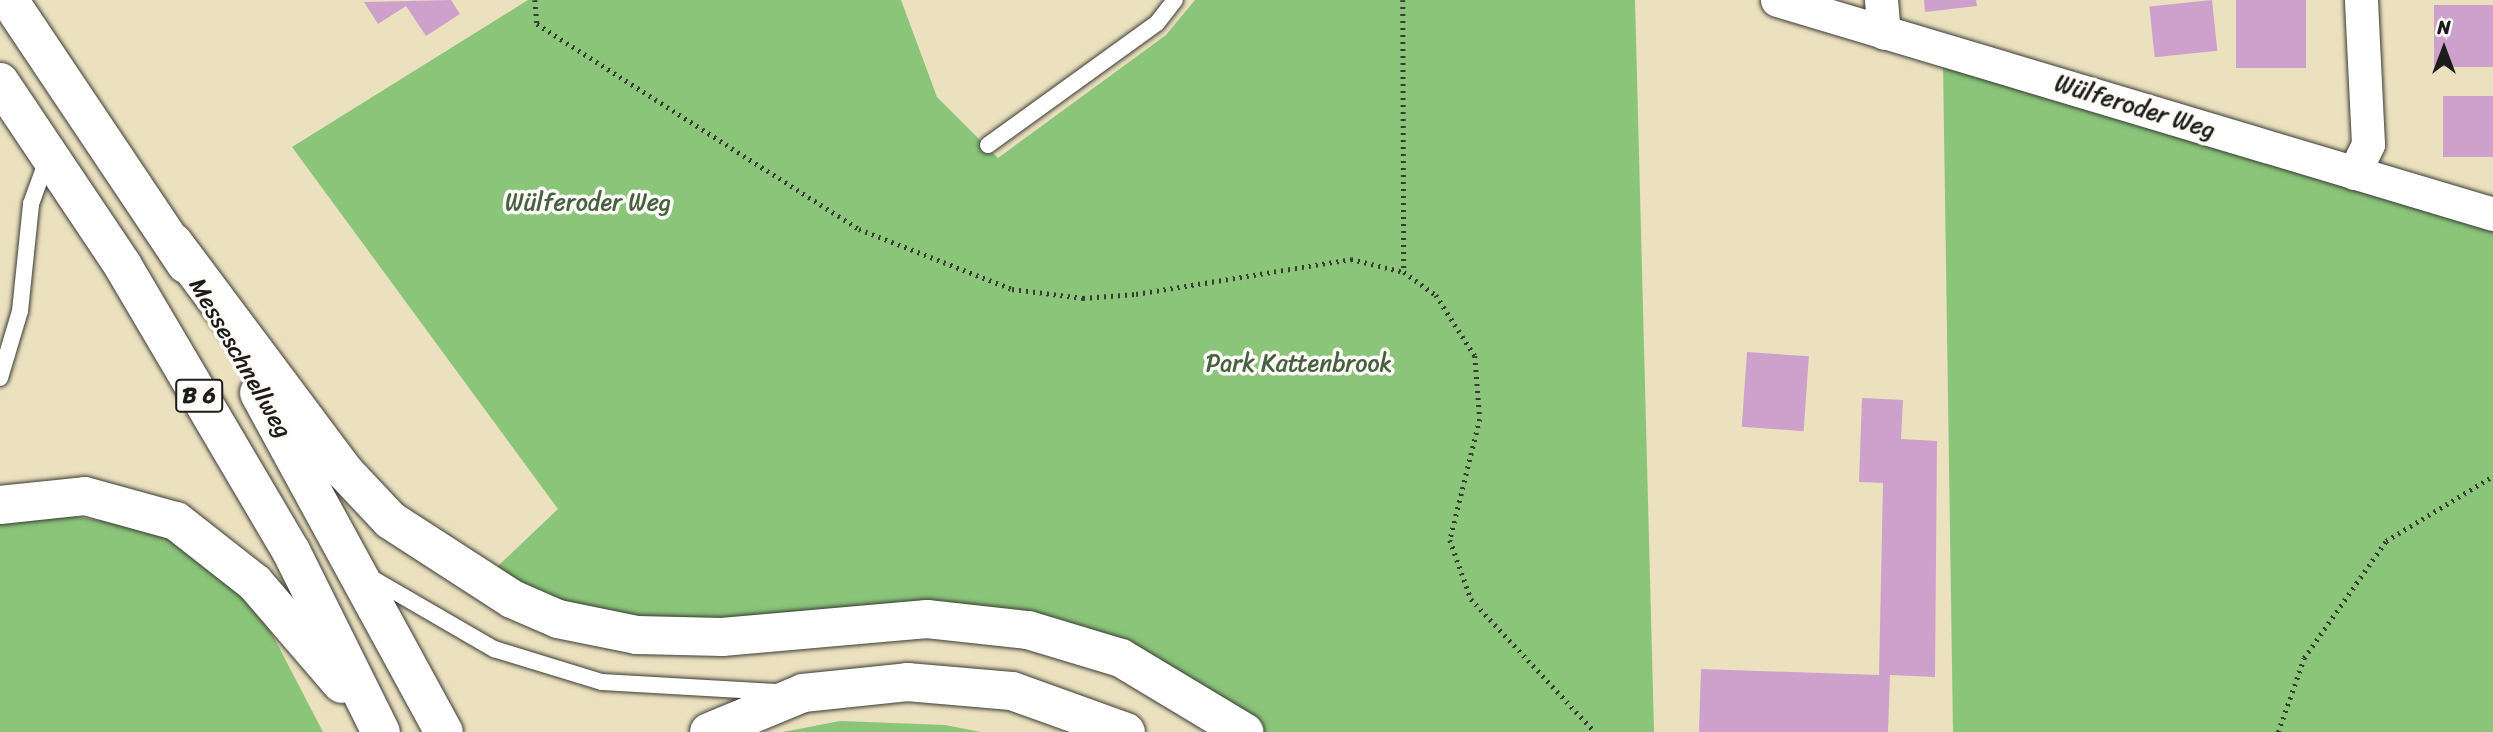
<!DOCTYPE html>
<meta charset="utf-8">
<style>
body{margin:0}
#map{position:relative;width:2493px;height:732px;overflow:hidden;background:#ebe1bf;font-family:Sriracha,sans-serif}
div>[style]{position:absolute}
.green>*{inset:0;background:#8ac57a}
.building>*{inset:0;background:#cda1cb;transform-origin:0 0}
.path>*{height:4.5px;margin-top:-2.25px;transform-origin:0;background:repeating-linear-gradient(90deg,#3b3a34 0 2px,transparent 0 7px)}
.roads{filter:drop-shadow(0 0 2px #3b3a34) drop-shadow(0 0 2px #3b3a34)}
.service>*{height:16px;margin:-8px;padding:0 8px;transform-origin:8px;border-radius:8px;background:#fff}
.minor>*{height:33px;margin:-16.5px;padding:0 16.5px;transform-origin:16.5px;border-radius:16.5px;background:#fff}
.trunk>*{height:38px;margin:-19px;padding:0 19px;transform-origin:19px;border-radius:19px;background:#fff}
span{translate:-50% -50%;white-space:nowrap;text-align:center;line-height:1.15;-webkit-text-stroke:7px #fdfcf7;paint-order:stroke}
.shield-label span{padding:2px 5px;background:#fdfcf7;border:2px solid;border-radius:5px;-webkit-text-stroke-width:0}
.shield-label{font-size:23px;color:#1c1c1c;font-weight:700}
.street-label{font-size:24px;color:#1c1c1c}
.park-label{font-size:24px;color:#486042}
.north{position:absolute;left:2409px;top:14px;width:70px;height:70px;-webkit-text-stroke:5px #fdfcf7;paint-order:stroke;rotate:0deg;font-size:19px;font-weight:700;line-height:28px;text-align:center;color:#1c1c1c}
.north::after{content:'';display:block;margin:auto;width:24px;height:32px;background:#1c1c1c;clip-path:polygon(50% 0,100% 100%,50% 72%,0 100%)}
</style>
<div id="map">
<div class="green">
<div style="clip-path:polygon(528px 0,901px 0,937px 97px,998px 158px,1166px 35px,1195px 0,1635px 0,1654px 732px,1244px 732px,1028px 630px,722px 637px,481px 582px,558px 509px,292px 147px)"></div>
<div style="clip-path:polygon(1943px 63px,2493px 224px,2493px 732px,1953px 732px)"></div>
<div style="clip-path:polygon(61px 514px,154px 530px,229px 577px,269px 628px,323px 732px,0 732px,0 523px)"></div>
<div style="clip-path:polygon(840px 721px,945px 725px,981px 732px,783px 732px)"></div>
</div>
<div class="building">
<div style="clip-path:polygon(451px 0,460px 14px,426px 36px,406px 6px,378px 24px,364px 2px)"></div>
<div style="clip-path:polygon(1924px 0,1976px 0,1977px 6px,1925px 12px)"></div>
<div style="left:2212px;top:0;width:51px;height:63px;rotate:84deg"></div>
<div style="left:2236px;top:0;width:70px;height:68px"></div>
<div style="left:2493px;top:5px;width:62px;height:59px;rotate:90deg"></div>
<div style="left:2493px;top:96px;width:61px;height:50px;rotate:90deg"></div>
<div style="left:1747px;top:352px;width:62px;height:75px;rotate:4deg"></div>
<div style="clip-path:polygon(1862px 398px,1903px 400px,1901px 439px,1937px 441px,1935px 677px,1890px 675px,1888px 732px,1699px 732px,1701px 669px,1879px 675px,1883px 483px,1859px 482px)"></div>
</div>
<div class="path">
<div style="left:535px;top:0;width:24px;rotate:85deg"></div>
<div style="left:537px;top:24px;width:382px;rotate:32.5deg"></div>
<div style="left:859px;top:229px;width:164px;rotate:21.4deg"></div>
<div style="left:1012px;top:289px;width:72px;rotate:7.2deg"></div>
<div style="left:1083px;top:298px;width:53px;rotate:-4.3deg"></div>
<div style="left:1136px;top:294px;width:218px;rotate:-9.2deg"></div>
<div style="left:1351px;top:259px;width:55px;rotate:13.8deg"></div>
<div style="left:1403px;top:0;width:272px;rotate:89.8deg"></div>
<div style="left:1404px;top:272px;width:39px;rotate:36deg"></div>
<div style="left:1436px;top:295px;width:72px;rotate:57.4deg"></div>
<div style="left:1475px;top:356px;width:63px;rotate:85.5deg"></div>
<div style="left:1480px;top:419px;width:125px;rotate:103.9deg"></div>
<div style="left:1450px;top:540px;width:63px;rotate:70.4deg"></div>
<div style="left:1471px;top:599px;width:182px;rotate:47deg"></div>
<div style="left:2278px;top:732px;width:78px;rotate:-70.6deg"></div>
<div style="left:2304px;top:658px;width:143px;rotate:-55deg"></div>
<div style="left:2386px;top:541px;width:125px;rotate:-31.3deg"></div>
</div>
<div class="roads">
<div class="service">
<div style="left:988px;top:145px;width:208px;rotate:-35.8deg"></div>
<div style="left:1157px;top:23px;width:29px;rotate:-52deg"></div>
<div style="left:0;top:378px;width:70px;rotate:-73.4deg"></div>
<div style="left:20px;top:311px;width:108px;rotate:-84.1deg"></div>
<div style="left:31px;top:204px;width:50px;rotate:-70.1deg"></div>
<div style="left:368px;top:576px;width:146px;rotate:30.1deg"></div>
<div style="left:494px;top:649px;width:113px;rotate:17deg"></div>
<div style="left:602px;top:682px;width:174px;rotate:3.3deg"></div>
</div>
<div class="minor">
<div style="left:1777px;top:0;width:747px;rotate:16.64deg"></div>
<div style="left:1881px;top:0;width:33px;rotate:85deg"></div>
<div style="left:2354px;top:173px;width:32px;rotate:-64deg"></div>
<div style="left:2368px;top:144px;width:144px;rotate:-92.8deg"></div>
</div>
<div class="trunk">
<div style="left:9px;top:0;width:318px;rotate:56.2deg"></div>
<div style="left:0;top:82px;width:221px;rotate:56.2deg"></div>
<div style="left:123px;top:266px;width:331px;rotate:59.5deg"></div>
<div style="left:291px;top:551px;width:202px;rotate:63.6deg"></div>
<div style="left:173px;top:242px;width:287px;rotate:53.2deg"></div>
<div style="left:345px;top:472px;width:66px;rotate:46.8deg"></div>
<div style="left:390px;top:520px;width:145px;rotate:32.9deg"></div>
<div style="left:512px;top:599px;width:50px;rotate:23.5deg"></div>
<div style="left:558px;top:619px;width:81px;rotate:11.4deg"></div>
<div style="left:637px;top:635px;width:85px;rotate:1.3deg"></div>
<div style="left:722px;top:637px;width:206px;rotate:-5deg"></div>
<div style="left:927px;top:619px;width:102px;rotate:6.2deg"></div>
<div style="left:1028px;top:630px;width:97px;rotate:16.8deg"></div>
<div style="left:1121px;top:658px;width:144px;rotate:31deg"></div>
<div style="left:259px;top:393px;width:386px;rotate:61.4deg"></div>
<div style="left:0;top:505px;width:85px;rotate:-6deg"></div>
<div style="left:85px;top:496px;width:94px;rotate:15.4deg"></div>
<div style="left:176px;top:521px;width:100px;rotate:38.1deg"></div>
<div style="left:255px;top:583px;width:133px;rotate:49.3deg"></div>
<div style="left:709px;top:732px;width:102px;rotate:-22.5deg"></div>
<div style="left:803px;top:693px;width:105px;rotate:-6deg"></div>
<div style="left:907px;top:682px;width:105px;rotate:4.9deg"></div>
<div style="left:1012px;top:691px;width:121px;rotate:19.8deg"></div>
</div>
</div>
<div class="shield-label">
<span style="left:199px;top:396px">B 6</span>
</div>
<div class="street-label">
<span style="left:2135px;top:107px;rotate:17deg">Wülferoder Weg</span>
<span style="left:240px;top:358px;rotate:60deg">Messeschnellweg</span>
</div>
<div class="park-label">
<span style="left:588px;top:203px">Wülferoder Weg</span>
<span style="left:1299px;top:364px">Park Kattenbrook</span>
</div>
<div class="north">N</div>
</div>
